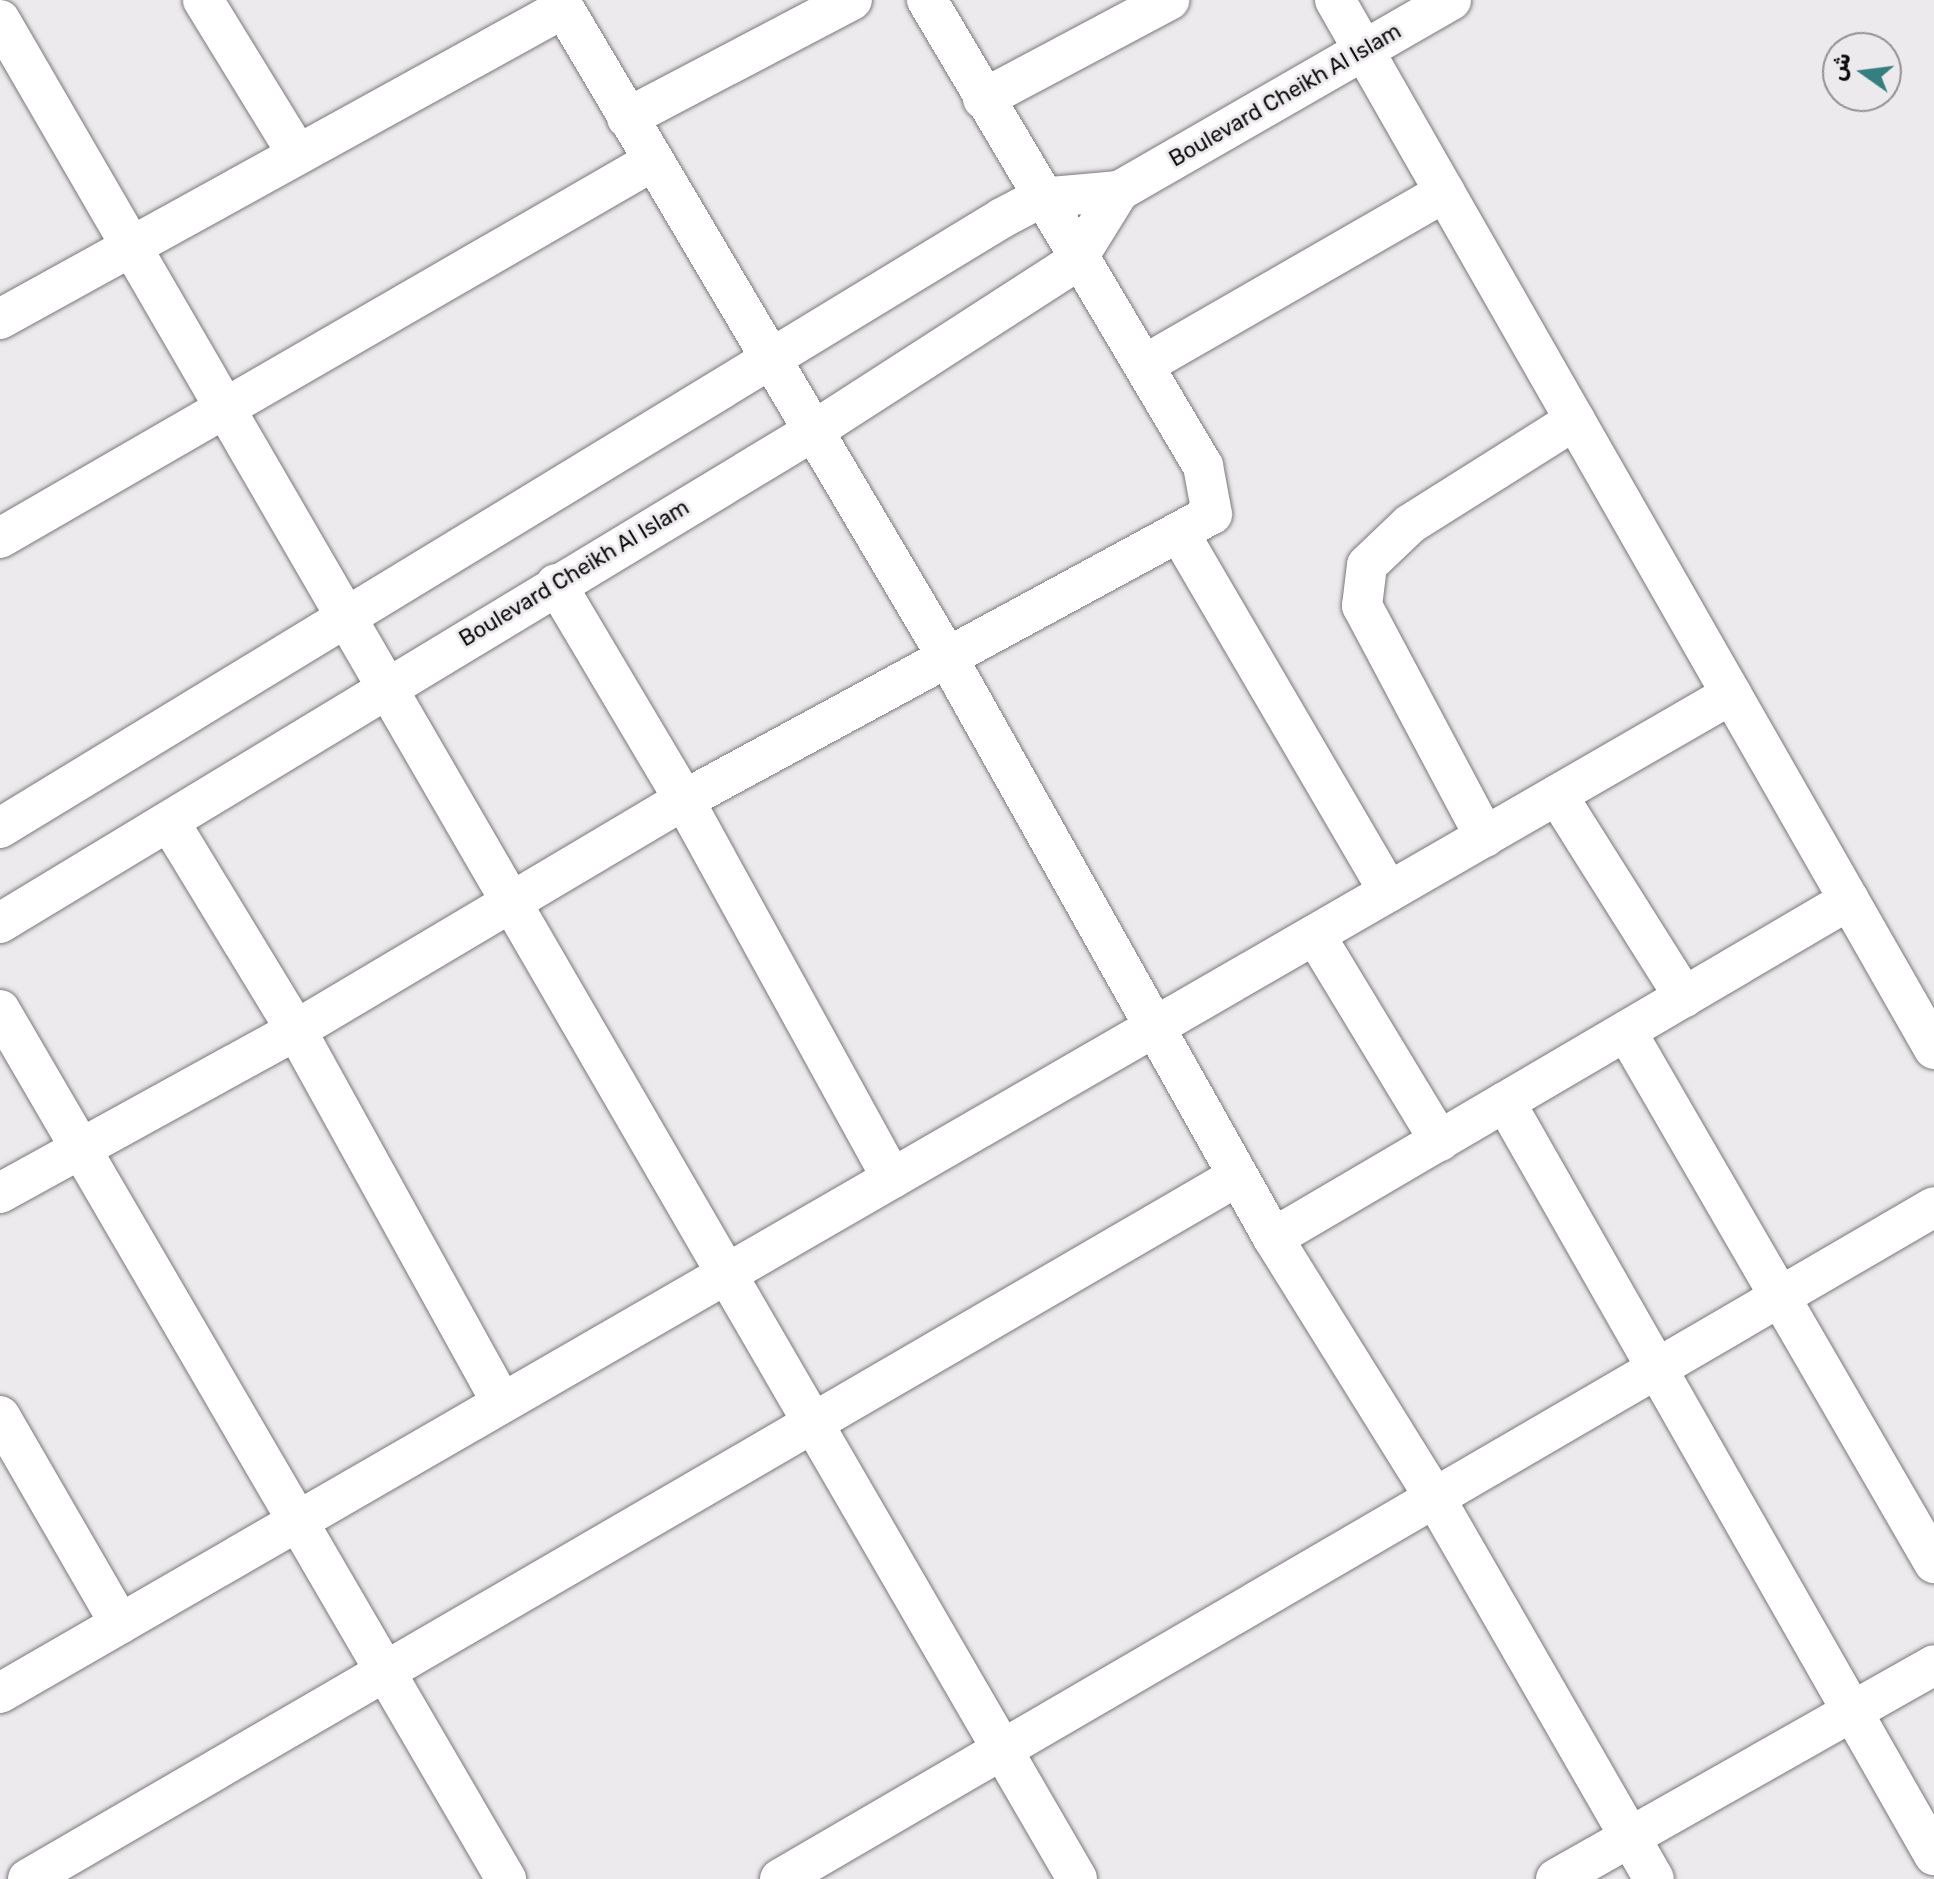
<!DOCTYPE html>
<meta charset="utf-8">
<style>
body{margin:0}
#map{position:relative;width:1934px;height:1879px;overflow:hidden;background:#edeaed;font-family:Rubik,Cairo,sans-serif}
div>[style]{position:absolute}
.roads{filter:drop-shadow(0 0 2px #7a787a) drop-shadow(0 0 2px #7a787a)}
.minor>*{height:40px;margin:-20px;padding:0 20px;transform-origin:20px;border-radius:20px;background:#fff}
span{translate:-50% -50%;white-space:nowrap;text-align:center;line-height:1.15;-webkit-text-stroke:6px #edeaed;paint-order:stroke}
.street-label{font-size:22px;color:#0c0b0c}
.north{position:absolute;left:1822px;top:32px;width:80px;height:80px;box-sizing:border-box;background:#edeaed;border:2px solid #939193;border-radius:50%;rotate:284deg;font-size:22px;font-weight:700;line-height:32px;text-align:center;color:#0c0b0c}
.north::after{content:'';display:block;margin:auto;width:28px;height:36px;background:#367f80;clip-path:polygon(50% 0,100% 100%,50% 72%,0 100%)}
</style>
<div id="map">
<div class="roads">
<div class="minor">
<div style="left:203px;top:0;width:178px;rotate:58.5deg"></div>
<div style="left:559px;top:0;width:761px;rotate:59.42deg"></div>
<div style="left:946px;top:655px;width:668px;rotate:60.71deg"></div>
<div style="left:1273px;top:1238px;width:306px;rotate:58.1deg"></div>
<div style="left:1435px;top:1498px;width:439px;rotate:60.1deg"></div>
<div style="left:1335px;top:0;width:1208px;rotate:60.27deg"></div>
<div style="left:0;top:20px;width:2148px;rotate:59.91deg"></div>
<div style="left:983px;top:99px;width:211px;rotate:-28deg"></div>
<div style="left:627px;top:118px;width:254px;rotate:-27.7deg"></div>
<div style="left:0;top:319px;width:644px;rotate:-28.87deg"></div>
<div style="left:1144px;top:365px;width:347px;rotate:-29.9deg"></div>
<div style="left:1181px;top:536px;width:412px;rotate:59.7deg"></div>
<div style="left:0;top:538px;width:754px;rotate:-30deg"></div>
<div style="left:556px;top:584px;width:251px;rotate:59.3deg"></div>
<div style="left:684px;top:800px;width:432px;rotate:61.2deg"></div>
<div style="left:1557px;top:795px;width:239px;rotate:57.8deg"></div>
<div style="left:170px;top:823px;width:242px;rotate:58.7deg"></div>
<div style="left:296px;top:1030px;width:426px;rotate:61.1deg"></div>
<div style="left:0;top:828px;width:1173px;rotate:-31.33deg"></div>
<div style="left:1002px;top:218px;width:43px;rotate:-27.8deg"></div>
<div style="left:1040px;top:198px;width:79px;rotate:-5.1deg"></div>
<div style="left:1119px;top:191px;width:383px;rotate:-29.9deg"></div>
<div style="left:1485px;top:837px;width:262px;rotate:-118deg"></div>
<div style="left:1362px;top:606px;width:41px;rotate:-83deg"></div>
<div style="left:1367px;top:565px;width:59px;rotate:-43.6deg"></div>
<div style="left:1410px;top:524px;width:195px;rotate:-32.2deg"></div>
<div style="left:0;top:923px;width:947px;rotate:-31.17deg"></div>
<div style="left:810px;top:433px;width:315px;rotate:-32.8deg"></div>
<div style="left:1075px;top:262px;width:84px;rotate:-58.2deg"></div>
<div style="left:1315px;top:935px;width:241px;rotate:58.8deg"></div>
<div style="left:0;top:1010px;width:1006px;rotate:59.79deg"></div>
<div style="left:1626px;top:1031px;width:615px;rotate:59.93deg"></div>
<div style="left:1505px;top:1102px;width:867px;rotate:60.33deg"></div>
<div style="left:0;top:1193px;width:338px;rotate:-28.8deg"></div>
<div style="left:296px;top:1030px;width:451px;rotate:-30.7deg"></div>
<div style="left:684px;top:800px;width:600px;rotate:-28.44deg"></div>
<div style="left:1212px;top:514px;width:49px;rotate:-100.6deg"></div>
<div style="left:1203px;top:466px;width:542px;rotate:-120.64deg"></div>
<div style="left:1273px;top:1238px;width:668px;rotate:-30.4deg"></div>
<div style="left:0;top:1416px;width:240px;rotate:60deg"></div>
<div style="left:0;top:1693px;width:1999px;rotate:-29.98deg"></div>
<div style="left:28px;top:1879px;width:1399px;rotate:-30.16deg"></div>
<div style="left:780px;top:1879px;width:1335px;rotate:-30.21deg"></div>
<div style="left:1556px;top:1879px;width:434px;rotate:-29.5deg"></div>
</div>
</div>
<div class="street-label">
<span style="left:1285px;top:95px;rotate:-30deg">Boulevard Cheikh Al Islam</span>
<span style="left:574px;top:573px;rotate:-31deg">Boulevard Cheikh Al Islam</span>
</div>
<div class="north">ش</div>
</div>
